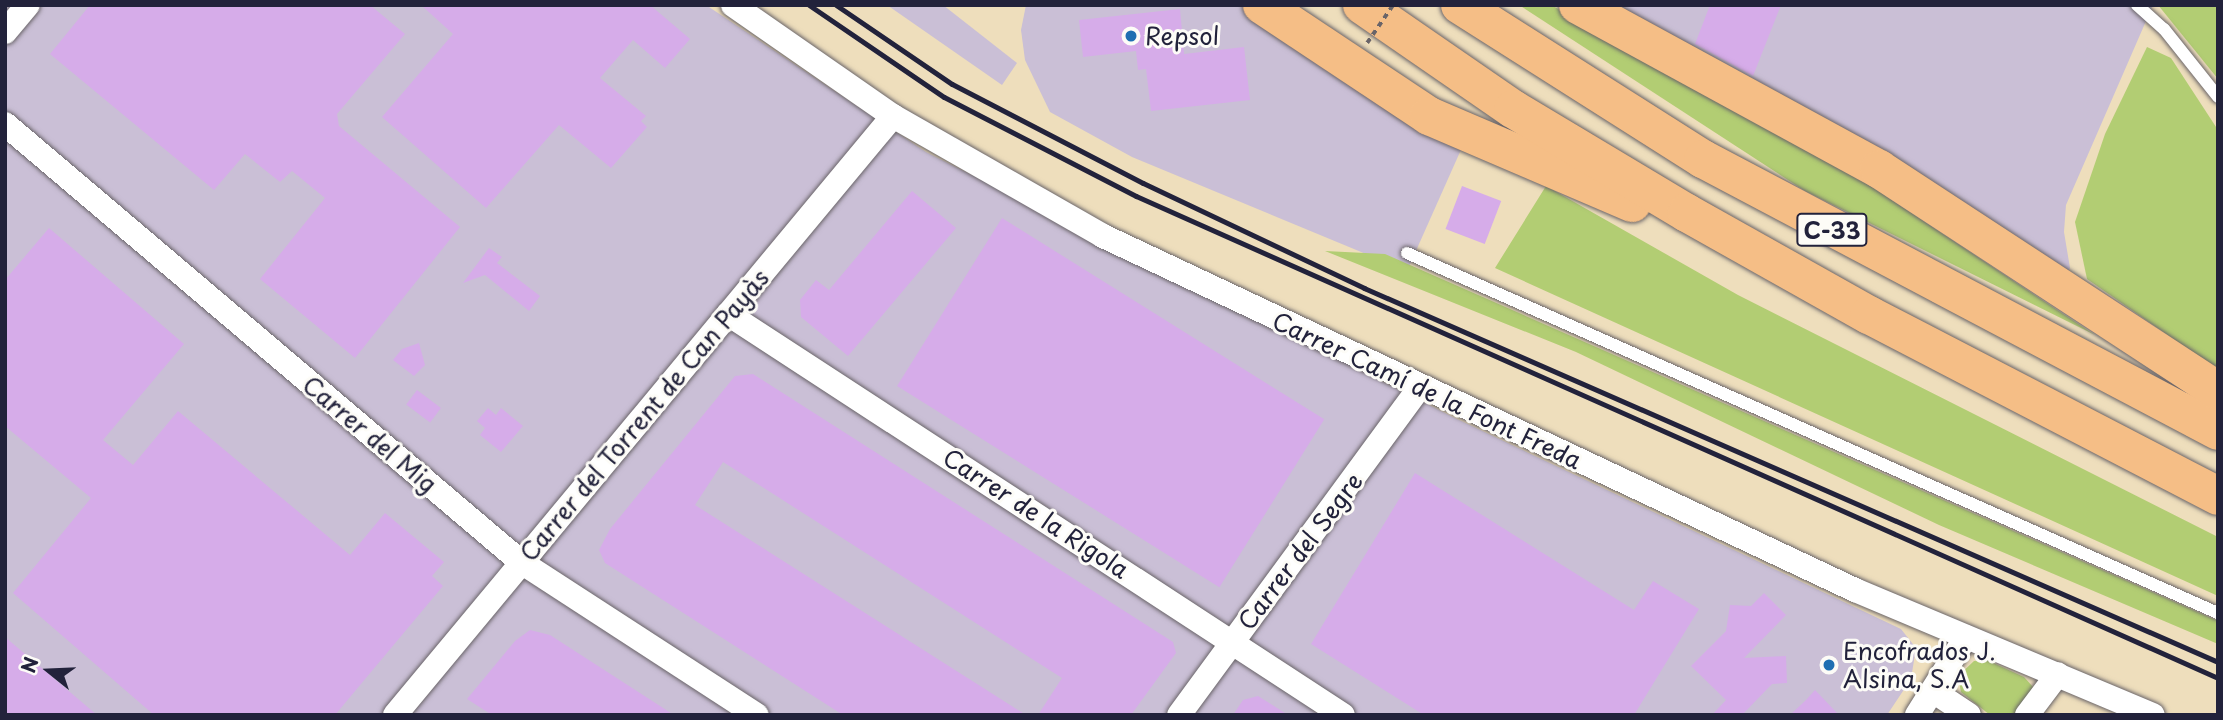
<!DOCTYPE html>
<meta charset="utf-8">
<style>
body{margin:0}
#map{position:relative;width:2223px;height:720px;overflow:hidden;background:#eedebc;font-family:"Playpen Sans",sans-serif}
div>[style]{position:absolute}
.industrial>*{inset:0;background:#cabfd6}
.green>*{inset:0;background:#b2cd73}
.building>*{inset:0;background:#d6ace9;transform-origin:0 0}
.roads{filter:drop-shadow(0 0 2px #696468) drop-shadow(0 0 2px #696468)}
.service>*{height:12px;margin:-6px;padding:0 6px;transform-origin:6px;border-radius:6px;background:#fff}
.minor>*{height:24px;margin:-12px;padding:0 12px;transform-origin:12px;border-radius:12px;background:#fff}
.motorway>*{height:38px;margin:-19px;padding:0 19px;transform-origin:19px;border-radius:19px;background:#f5be86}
.rail>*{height:5px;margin:-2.5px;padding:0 2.5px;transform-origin:2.5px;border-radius:2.5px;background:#22223b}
.path-bridge>*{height:3.5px;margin-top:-1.75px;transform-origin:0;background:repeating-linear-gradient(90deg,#696468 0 5px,transparent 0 10px)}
.dots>*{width:19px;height:19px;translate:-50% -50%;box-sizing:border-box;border:4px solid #fdfcf7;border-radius:50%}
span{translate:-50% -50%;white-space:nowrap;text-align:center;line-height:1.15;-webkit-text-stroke:6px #fdfcf7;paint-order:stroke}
.shield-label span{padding:2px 5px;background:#fdfcf7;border:2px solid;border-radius:5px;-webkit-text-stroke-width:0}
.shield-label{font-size:23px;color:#22223b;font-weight:700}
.poi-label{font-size:24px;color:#22223b}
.left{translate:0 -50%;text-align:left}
.street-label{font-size:24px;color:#22223b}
.frame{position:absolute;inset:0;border:7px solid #22223b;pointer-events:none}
.north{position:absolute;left:14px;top:636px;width:70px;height:70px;-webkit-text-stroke:5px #fdfcf7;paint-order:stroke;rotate:288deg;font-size:19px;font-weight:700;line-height:28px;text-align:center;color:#22223b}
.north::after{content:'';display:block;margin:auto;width:24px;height:32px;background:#22223b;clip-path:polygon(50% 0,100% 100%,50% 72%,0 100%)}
</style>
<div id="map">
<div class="industrial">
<div style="clip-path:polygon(5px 5px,706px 5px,926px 152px,1455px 418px,1901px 629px,1916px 648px,1911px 679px,1887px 715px,5px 715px)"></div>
<div style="clip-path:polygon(887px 5px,943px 5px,1017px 63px,1002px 85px)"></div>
<div style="clip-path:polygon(1026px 5px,1278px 5px,1472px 125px,1407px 271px,1132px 157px,1050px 112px,1025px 60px,1021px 30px)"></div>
<div style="clip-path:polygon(1559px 5px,2153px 5px,2066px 205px,2064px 232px,2070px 268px,2055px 295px)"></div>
</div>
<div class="green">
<div style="clip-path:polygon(1519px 5px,1551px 5px,1809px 145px,2095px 335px,1805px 191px)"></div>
<div style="clip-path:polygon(2158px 5px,2218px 5px,2218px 79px)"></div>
<div style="clip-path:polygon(2147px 47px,2171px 58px,2218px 130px,2218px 370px,2087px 279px,2075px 222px,2105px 134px)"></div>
<div style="clip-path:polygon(1546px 186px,1738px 295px,2218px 537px,2218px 596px,1495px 268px)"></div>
<div style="clip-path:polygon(1325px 251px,1385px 254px,2218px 621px,2218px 644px,1939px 525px,1576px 352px)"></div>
<div style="clip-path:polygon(1987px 660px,2024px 677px,2035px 689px,2015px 715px,1990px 715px,1961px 692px,1958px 676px,1974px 661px)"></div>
</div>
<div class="building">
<div style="clip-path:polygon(90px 5px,370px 5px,405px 34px,337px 114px,339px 126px,460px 227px,355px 358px,260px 279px,325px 198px,292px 171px,280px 182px,245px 154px,214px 190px,50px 54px)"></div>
<div style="clip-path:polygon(421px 5px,650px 5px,690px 39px,665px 68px,633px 40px,600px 78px,646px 116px,641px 121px,647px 127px,611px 168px,559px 125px,486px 208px,382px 117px,453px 34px)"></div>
<div style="clip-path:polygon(1710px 5px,1781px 5px,1753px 76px,1695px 44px)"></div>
<div style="clip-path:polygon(1180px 9px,1184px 54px,1244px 47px,1250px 100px,1151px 111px,1146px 69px,1138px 70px,1136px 51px,1083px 57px,1079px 20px)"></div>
<div style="left:1462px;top:186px;width:42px;height:46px;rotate:21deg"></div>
<div style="clip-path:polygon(912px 191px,956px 228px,848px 356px,801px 317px,800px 300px,816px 280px,829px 290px)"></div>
<div style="left:1002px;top:218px;width:380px;height:198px;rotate:32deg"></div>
<div style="clip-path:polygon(49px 228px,184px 344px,103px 440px,133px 465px,178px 411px,350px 555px,385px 513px,444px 562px,432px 576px,443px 586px,335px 715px,154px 715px,13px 593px,91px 498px,5px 426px,5px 280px)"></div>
<div style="clip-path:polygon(489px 248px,502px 257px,497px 263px,540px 296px,529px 311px,485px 275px,463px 283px)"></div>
<div style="clip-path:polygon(419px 343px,425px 365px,414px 376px,393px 360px,402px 349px)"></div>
<div style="clip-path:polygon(753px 374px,1173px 642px,1176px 653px,1131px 715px,1038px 715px,1062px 678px,723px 462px,695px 505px,1026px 715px,843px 715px,605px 563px,599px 550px,610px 529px,735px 376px)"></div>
<div style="left:417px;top:390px;width:30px;height:18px;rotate:37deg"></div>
<div style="clip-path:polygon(488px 408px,496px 415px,501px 408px,523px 426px,501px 452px,480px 435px,485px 428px,477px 421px)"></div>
<div style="clip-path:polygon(1415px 473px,1634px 610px,1653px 581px,1699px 609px,1634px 715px,1424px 715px,1311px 644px)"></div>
<div style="clip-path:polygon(1764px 593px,1786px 615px,1744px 658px,1786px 656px,1787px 683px,1772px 684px,1742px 715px,1712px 715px,1726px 700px,1691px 666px,1726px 631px,1730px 605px,1751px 606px)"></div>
<div style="clip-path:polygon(530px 630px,550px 635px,674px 715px,492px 715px,467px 699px,515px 641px)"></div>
<div style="clip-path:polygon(5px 637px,97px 715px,5px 715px)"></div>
<div style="clip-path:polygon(1815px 690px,1839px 715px,1790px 715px,1806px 700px)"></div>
<div style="clip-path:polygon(1258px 696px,1288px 715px,1233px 715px,1243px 700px)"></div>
</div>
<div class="roads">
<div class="service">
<div style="left:2137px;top:5px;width:36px;rotate:42deg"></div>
<div style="left:2164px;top:29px;width:87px;rotate:51.5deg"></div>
<div style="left:1407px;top:253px;width:887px;rotate:23.94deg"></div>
</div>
<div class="minor">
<div style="left:733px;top:5px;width:195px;rotate:34.8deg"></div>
<div style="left:893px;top:116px;width:242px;rotate:29.7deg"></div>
<div style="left:1103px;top:236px;width:831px;rotate:25.21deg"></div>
<div style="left:1855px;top:590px;width:323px;rotate:22.8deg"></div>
<div style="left:5px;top:32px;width:35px;rotate:-50deg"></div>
<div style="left:5px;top:124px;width:677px;rotate:40.33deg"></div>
<div style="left:521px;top:562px;width:281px;rotate:33deg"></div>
<div style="left:728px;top:314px;width:734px;rotate:33.11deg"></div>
<div style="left:1933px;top:691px;width:43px;rotate:33.7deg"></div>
<div style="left:395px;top:715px;width:779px;rotate:-50.26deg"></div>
<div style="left:1179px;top:715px;width:407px;rotate:-53.7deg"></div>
<div style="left:1917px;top:715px;width:92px;rotate:-57.9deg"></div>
<div style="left:2027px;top:715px;width:51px;rotate:-52.9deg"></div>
</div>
<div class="motorway">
<div style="left:1262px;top:5px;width:201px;rotate:33.6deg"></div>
<div style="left:1429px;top:116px;width:221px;rotate:23.2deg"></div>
<div style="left:1362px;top:5px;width:183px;rotate:34.6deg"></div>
<div style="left:1513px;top:109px;width:203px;rotate:30.9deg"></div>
<div style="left:1687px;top:213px;width:209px;rotate:29.3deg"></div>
<div style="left:1869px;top:315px;width:393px;rotate:27.4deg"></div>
<div style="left:1460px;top:5px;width:288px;rotate:32.4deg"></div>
<div style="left:1703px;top:159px;width:582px;rotate:27.84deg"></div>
<div style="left:1578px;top:5px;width:343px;rotate:28.6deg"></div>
<div style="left:1879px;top:169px;width:405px;rotate:33.2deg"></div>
</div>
</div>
<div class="rail">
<div style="left:809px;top:5px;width:163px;rotate:34.3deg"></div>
<div style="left:944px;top:97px;width:216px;rotate:27.3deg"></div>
<div style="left:1136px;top:196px;width:1185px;rotate:24.01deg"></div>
<div style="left:836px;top:5px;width:140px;rotate:34.3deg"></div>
<div style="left:952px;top:84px;width:215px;rotate:27.4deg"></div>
<div style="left:1143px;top:183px;width:245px;rotate:25.4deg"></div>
<div style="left:1364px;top:288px;width:932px;rotate:23.65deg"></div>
</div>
<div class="path-bridge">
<div style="left:1367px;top:43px;width:46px;rotate:-55.6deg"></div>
</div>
<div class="dots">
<div style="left:1131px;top:36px;background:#1f6fb2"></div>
<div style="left:1829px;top:665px;background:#1f6fb2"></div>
</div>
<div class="shield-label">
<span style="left:1832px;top:230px">C-33</span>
</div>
<div class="poi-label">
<span class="left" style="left:1145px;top:36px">Repsol</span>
<span class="left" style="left:1843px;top:665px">Encofrados J.<br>Alsina, S.A</span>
</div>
<div class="street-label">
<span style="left:1427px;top:390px;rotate:25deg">Carrer Camí de la Font Freda</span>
<span style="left:644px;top:415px;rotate:-50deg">Carrer del Torrent de Can Payàs</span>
<span style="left:370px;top:434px;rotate:40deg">Carrer del Mig</span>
<span style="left:1036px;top:513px;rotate:33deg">Carrer de la Rigola</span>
<span style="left:1300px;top:551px;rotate:-53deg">Carrer del Segre</span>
</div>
<div class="frame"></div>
<div class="north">N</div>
</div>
